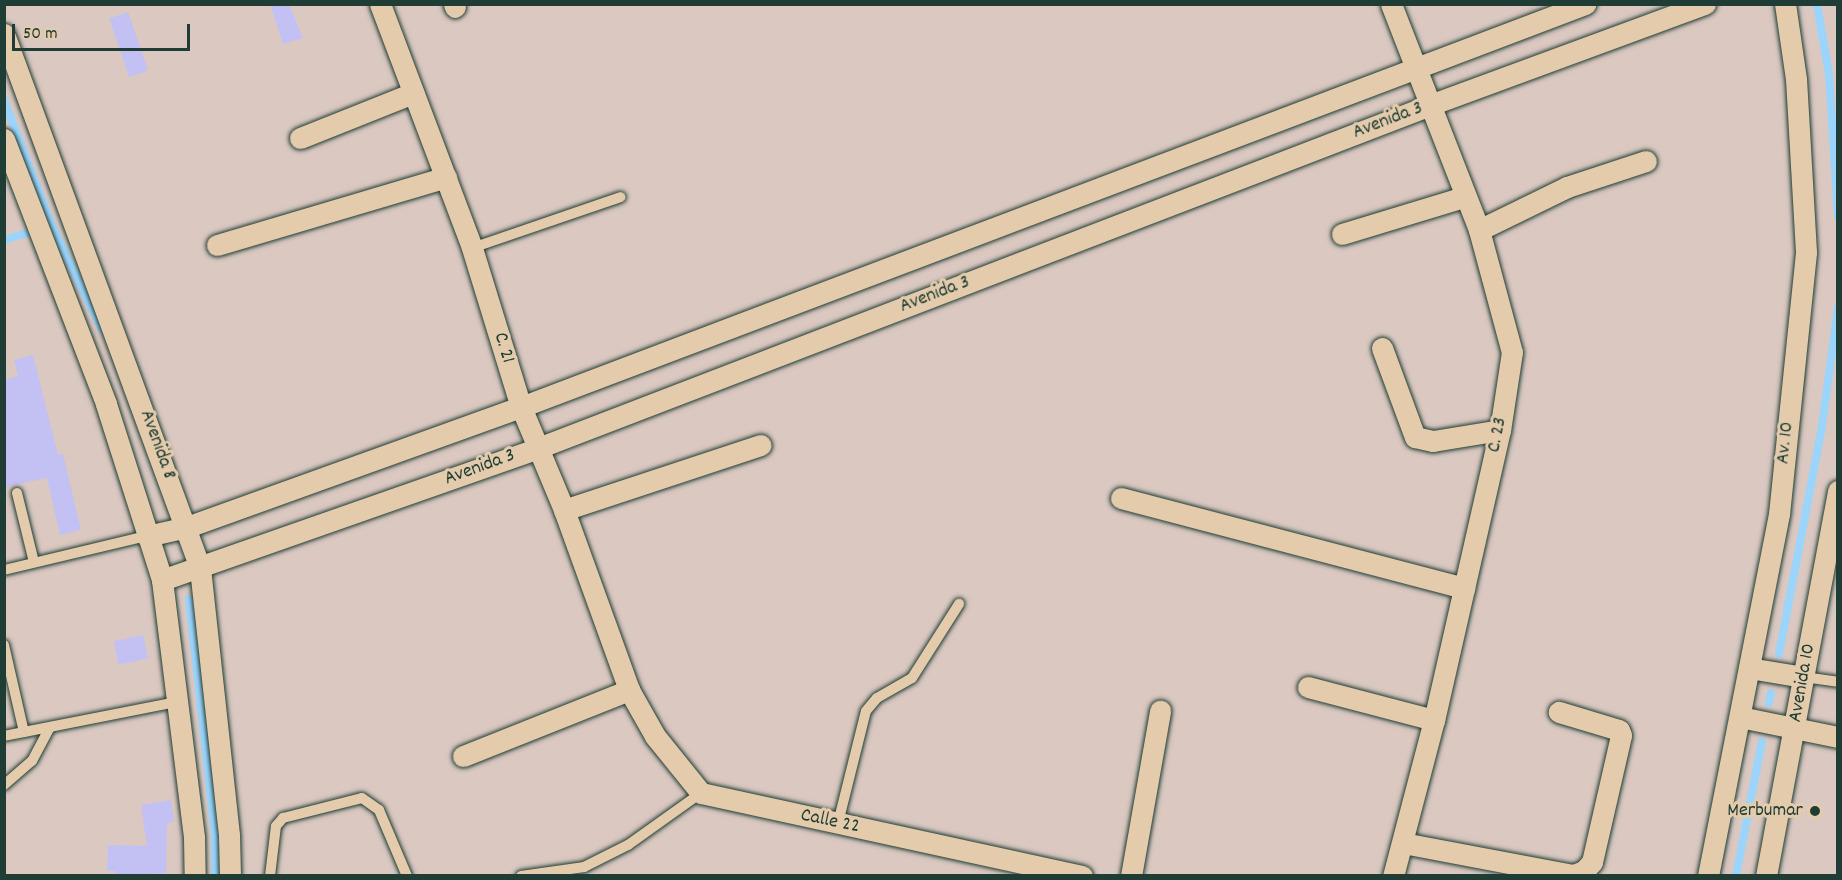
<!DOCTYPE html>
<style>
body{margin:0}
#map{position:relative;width:1842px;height:880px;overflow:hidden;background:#dac8c1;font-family:Dekko,sans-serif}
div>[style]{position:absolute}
.stream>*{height:8px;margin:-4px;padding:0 4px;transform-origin:4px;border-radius:4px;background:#9cd5fc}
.building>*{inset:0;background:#c3c1f3;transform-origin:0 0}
.roads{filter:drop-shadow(0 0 2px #1f3d34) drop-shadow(0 0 2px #1f3d34)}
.lane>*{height:10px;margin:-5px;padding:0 5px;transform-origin:5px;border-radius:5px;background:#e4cbac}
.street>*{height:21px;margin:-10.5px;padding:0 10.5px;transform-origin:10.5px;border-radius:10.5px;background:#e4cbac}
.dots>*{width:16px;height:16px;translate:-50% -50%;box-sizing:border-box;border:3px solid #e4cbac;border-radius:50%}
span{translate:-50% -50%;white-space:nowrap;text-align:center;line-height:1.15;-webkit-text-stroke:6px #e4cbac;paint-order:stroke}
.street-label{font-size:20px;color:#1f3d34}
.poi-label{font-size:20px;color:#1f3d34}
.right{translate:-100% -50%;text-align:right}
.frame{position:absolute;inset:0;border:6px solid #1f3d34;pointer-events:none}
.scale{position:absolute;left:12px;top:24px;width:178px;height:27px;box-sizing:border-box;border:3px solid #1f3d34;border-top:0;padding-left:8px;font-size:18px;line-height:21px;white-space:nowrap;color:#1f3d34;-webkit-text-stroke:4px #e4cbac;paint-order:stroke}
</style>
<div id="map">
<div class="stream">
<div style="left:1817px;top:4px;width:71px;rotate:80.3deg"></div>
<div style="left:1829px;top:74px;width:144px;rotate:86.4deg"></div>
<div style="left:4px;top:100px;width:135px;rotate:69.1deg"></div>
<div style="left:52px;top:226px;width:115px;rotate:64.3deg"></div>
<div style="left:4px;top:240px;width:24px;rotate:-17deg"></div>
<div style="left:189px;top:599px;width:238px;rotate:83.7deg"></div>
<div style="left:215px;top:836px;width:40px;rotate:90deg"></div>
<div style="left:1779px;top:654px;width:232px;rotate:-79.3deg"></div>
<div style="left:1822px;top:426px;width:119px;rotate:-82.3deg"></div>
<div style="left:1769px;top:703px;width:10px;rotate:-79deg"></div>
<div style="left:1736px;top:876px;width:137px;rotate:-79.1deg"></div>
</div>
<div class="building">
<div style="clip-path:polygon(270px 4px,289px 4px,303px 38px,283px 44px)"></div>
<div style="left:128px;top:12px;width:62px;height:20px;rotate:71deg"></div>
<div style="clip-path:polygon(33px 355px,58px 455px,63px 454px,81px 530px,60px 535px,47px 478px,4px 487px,4px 380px,18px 376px,14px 360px)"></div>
<div style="left:143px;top:635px;width:24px;height:30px;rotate:78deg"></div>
<div style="clip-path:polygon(171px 800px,174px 822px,167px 823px,166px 873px,115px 876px,115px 871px,107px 871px,108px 845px,147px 846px,141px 805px)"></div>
</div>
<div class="roads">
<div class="lane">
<div style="left:472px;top:248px;width:157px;rotate:-18.9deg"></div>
<div style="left:17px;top:493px;width:71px;rotate:76.2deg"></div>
<div style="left:4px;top:570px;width:147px;rotate:-13.4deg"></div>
<div style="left:4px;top:645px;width:89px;rotate:77.1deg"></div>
<div style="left:24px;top:732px;width:20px;rotate:169deg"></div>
<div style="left:1804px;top:677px;width:34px;rotate:8deg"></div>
<div style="left:24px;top:732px;width:156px;rotate:-11.1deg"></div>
<div style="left:4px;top:785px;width:37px;rotate:-41deg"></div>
<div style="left:32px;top:761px;width:38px;rotate:-62deg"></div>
<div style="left:838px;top:823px;width:115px;rotate:-76deg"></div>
<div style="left:866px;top:711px;width:17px;rotate:-50deg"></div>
<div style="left:877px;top:698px;width:40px;rotate:-29.7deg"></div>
<div style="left:912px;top:678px;width:88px;rotate:-57.6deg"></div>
<div style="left:270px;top:876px;width:50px;rotate:-83.2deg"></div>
<div style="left:276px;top:826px;width:11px;rotate:-49deg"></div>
<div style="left:283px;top:818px;width:81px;rotate:-14.2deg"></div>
<div style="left:362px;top:798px;width:21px;rotate:35deg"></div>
<div style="left:379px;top:810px;width:72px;rotate:67deg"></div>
<div style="left:521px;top:876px;width:64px;rotate:-8.1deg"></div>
<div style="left:584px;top:867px;width:49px;rotate:-26.6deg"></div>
<div style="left:628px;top:845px;width:90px;rotate:-35.5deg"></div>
</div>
<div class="street">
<div style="left:380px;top:4px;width:261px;rotate:69.3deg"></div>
<div style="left:472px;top:248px;width:166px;rotate:72.9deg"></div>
<div style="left:521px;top:407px;width:112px;rotate:67.3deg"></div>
<div style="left:564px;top:510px;width:191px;rotate:70.1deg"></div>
<div style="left:629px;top:690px;width:53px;rotate:60.5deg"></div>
<div style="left:655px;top:736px;width:73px;rotate:51.1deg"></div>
<div style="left:701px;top:793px;width:390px;rotate:12.3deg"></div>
<div style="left:454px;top:4px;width:3px;rotate:72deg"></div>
<div style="left:1391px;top:4px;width:243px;rotate:68.7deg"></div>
<div style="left:1479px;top:230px;width:126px;rotate:74.9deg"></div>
<div style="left:1512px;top:352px;width:79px;rotate:98.7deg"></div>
<div style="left:1500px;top:430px;width:297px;rotate:102.8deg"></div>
<div style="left:1434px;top:720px;width:161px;rotate:104.7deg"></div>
<div style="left:4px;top:34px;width:569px;rotate:69.84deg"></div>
<div style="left:200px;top:568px;width:269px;rotate:83.8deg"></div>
<div style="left:229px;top:835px;width:41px;rotate:88.6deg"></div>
<div style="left:300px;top:138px;width:122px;rotate:-21.7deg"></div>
<div style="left:4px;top:139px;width:284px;rotate:68.9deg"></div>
<div style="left:106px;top:404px;width:185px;rotate:72.3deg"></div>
<div style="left:162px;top:580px;width:259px;rotate:82.9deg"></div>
<div style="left:194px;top:837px;width:39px;rotate:89deg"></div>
<div style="left:1479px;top:230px;width:98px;rotate:-26deg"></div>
<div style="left:1567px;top:187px;width:83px;rotate:-18.2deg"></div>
<div style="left:1342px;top:234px;width:127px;rotate:-16.9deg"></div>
<div style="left:217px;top:245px;width:239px;rotate:-16.5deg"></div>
<div style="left:1382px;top:348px;width:95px;rotate:69.7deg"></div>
<div style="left:1415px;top:437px;width:18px;rotate:13deg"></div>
<div style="left:1433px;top:441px;width:68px;rotate:-9.3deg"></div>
<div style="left:1121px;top:498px;width:355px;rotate:14.7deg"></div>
<div style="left:564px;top:510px;width:207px;rotate:-18.3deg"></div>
<div style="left:147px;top:536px;width:41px;rotate:-12.7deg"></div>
<div style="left:187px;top:527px;width:355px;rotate:-19.8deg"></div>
<div style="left:521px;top:407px;width:1138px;rotate:-20.74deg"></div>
<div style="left:162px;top:580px;width:398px;rotate:-19.3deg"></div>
<div style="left:538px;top:448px;width:956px;rotate:-21.03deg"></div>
<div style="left:1430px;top:105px;width:293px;rotate:-20.2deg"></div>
<div style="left:1749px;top:668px;width:56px;rotate:9.3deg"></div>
<div style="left:1308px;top:687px;width:130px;rotate:14.7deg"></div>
<div style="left:1740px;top:717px;width:100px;rotate:11.5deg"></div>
<div style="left:463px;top:756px;width:179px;rotate:-21.7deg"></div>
<div style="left:1403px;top:843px;width:173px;rotate:10.7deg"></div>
<div style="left:1573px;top:875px;width:12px;rotate:-20deg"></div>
<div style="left:1584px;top:871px;width:12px;rotate:-48deg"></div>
<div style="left:1592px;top:862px;width:130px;rotate:-77.1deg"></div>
<div style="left:1621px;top:735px;width:5px;rotate:-112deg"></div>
<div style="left:1619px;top:730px;width:63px;rotate:-163.3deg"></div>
<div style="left:1131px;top:876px;width:168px;rotate:-80deg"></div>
<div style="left:1708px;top:876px;width:369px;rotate:-78.9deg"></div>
<div style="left:1779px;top:514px;width:263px;rotate:-84.1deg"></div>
<div style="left:1806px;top:252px;width:173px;rotate:-93.3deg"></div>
<div style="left:1796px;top:79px;width:76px;rotate:-98.3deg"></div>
<div style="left:1766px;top:876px;width:392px;rotate:-79.4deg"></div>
</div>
</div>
<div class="dots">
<div style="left:1815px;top:811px;background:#1f3d34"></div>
</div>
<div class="street-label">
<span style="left:1388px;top:121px;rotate:-21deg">Avenida 3</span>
<span style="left:935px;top:295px;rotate:-21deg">Avenida 3</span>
<span style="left:503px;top:348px;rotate:73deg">C. 21</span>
<span style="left:1498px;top:435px;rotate:-79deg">C. 23</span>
<span style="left:1786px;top:443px;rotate:-84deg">Av. 10</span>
<span style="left:157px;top:445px;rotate:70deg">Avenida 8</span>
<span style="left:480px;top:468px;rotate:-20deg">Avenida 3</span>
<span style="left:1803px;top:683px;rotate:-80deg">Avenida 10</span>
<span style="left:830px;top:822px;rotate:12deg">Calle 22</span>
</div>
<div class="poi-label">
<span class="right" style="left:1803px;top:811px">Merbumar</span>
</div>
<div class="frame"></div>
<div class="scale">50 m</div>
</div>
